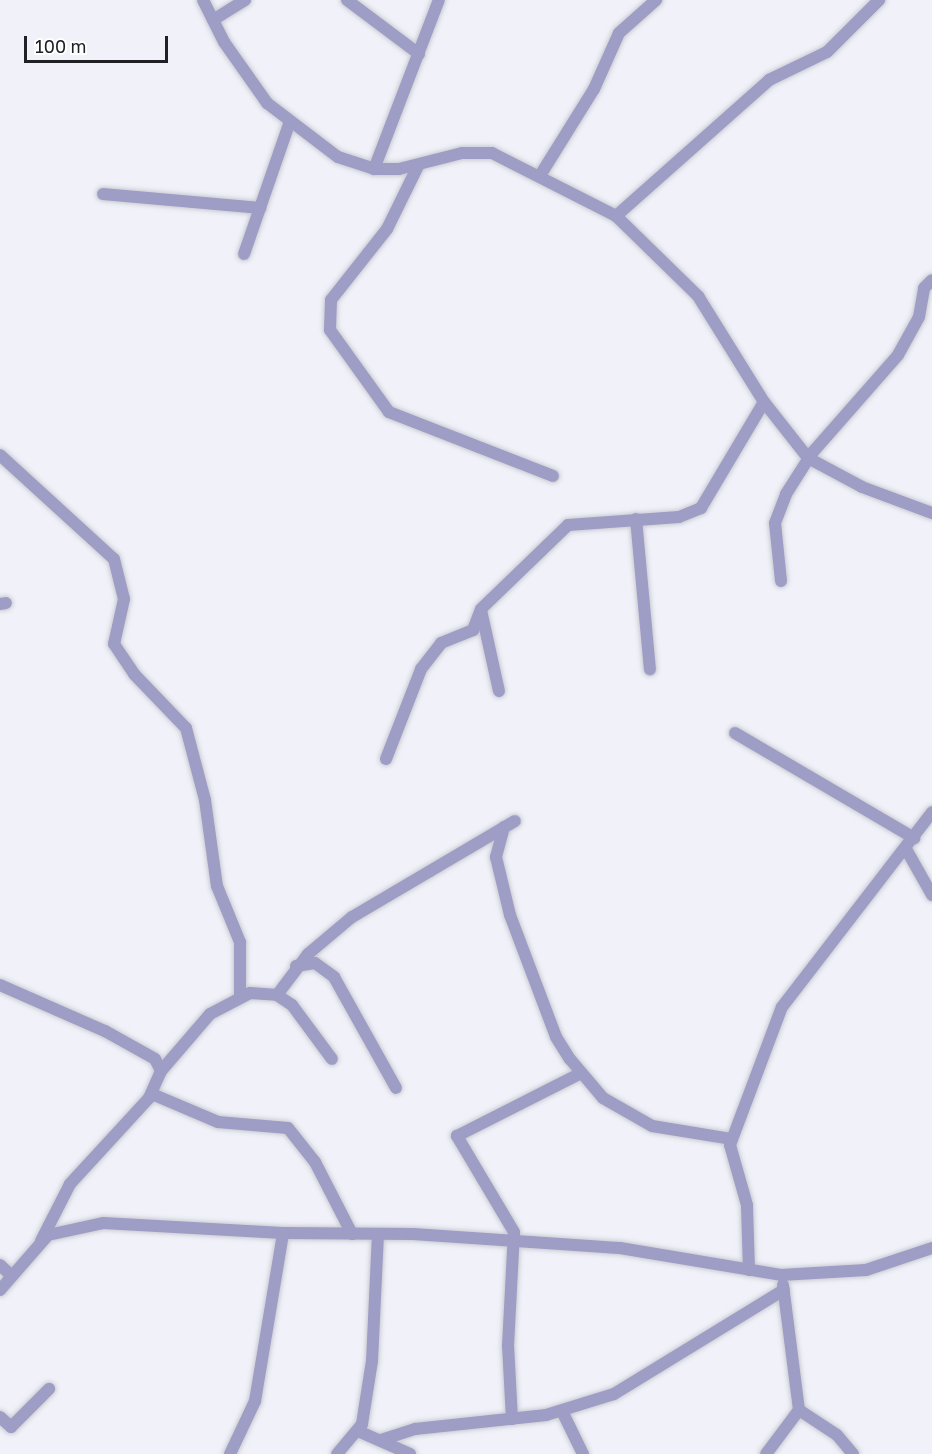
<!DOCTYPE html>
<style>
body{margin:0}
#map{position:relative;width:932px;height:1454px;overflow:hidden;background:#f0f1f9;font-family:"Golos Text",sans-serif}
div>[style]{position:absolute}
.roads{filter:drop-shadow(0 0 2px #cbccd3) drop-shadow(0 0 2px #cbccd3)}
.minor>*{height:12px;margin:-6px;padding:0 6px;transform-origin:6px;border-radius:6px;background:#9d9dc5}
span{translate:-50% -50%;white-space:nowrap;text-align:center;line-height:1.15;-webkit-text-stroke:4.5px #fff;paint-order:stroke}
.scale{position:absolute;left:24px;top:36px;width:144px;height:27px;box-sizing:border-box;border:3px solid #212125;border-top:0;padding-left:8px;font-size:18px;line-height:21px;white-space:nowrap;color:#212125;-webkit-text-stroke:4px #fff;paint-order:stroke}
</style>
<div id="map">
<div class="roads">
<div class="minor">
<div style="left:203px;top:0;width:47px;rotate:63.4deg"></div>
<div style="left:224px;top:42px;width:75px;rotate:54.8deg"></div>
<div style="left:267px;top:103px;width:89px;rotate:37.3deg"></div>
<div style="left:338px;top:157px;width:38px;rotate:18deg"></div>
<div style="left:374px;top:169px;width:25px"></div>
<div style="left:399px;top:169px;width:65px;rotate:-14.3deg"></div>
<div style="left:462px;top:153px;width:30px"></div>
<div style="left:492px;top:153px;width:139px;rotate:26.9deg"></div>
<div style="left:616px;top:216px;width:115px;rotate:44.3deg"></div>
<div style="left:698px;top:296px;width:125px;rotate:58.1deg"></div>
<div style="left:764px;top:402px;width:71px;rotate:51.8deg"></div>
<div style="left:808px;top:458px;width:61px;rotate:28.2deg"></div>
<div style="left:862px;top:487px;width:75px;rotate:20.4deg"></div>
<div style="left:347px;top:0;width:90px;rotate:36.9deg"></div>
<div style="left:213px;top:20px;width:38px;rotate:-32deg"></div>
<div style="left:418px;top:166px;width:70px;rotate:116.2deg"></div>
<div style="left:387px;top:229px;width:90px;rotate:128.3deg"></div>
<div style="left:331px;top:300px;width:30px;rotate:92deg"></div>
<div style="left:330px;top:330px;width:101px;rotate:54.3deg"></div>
<div style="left:389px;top:412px;width:176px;rotate:21.3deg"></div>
<div style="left:374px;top:169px;width:181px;rotate:-69deg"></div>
<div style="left:541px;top:174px;width:100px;rotate:-58.1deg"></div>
<div style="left:594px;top:89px;width:61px;rotate:-65.9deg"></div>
<div style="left:619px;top:33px;width:50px;rotate:-41.7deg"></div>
<div style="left:103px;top:194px;width:158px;rotate:5.1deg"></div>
<div style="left:616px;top:216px;width:205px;rotate:-41.6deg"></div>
<div style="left:769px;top:80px;width:64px;rotate:-25.8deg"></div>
<div style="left:827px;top:52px;width:74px;rotate:-45deg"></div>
<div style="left:244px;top:254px;width:138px;rotate:-70.9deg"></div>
<div style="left:0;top:455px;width:154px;rotate:42.4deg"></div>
<div style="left:114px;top:559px;width:41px;rotate:76deg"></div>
<div style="left:124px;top:599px;width:46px;rotate:102.5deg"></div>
<div style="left:114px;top:644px;width:36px;rotate:56deg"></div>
<div style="left:134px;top:674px;width:75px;rotate:46.1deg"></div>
<div style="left:186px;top:728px;width:74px;rotate:75.2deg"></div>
<div style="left:205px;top:800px;width:87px;rotate:82.1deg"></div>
<div style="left:217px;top:886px;width:61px;rotate:67.7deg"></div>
<div style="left:240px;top:942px;width:52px;rotate:90deg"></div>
<div style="left:636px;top:519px;width:151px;rotate:84.7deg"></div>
<div style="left:781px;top:581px;width:58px;rotate:-95.9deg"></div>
<div style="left:775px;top:523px;width:31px;rotate:-69deg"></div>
<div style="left:786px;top:494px;width:49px;rotate:-57.6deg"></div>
<div style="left:812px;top:453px;width:130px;rotate:-48.7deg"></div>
<div style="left:898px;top:355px;width:43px;rotate:-61.1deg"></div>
<div style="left:919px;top:317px;width:29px;rotate:-80deg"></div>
<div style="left:924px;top:288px;width:11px;rotate:-45deg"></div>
<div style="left:0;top:604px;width:6px;rotate:-9deg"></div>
<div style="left:481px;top:610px;width:83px;rotate:77.5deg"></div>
<div style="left:735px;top:733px;width:208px;rotate:30.4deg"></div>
<div style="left:386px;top:759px;width:97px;rotate:-68.7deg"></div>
<div style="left:421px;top:669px;width:33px;rotate:-52deg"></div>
<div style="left:441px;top:643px;width:35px;rotate:-22deg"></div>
<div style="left:473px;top:630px;width:22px;rotate:-69deg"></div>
<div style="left:481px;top:609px;width:121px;rotate:-44deg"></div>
<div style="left:568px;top:525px;width:111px;rotate:-4.1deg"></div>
<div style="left:679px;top:517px;width:24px;rotate:-22deg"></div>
<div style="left:701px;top:508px;width:123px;rotate:-59.3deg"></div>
<div style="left:504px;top:827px;width:31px;rotate:105deg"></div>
<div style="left:496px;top:857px;width:60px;rotate:76.4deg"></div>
<div style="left:510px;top:915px;width:130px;rotate:69.3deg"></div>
<div style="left:556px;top:1037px;width:26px;rotate:58deg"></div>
<div style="left:570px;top:1059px;width:51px;rotate:49.8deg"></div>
<div style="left:603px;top:1098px;width:56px;rotate:29.7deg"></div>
<div style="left:652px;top:1126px;width:80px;rotate:9.3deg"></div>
<div style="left:906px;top:849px;width:53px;rotate:60.5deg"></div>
<div style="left:296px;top:966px;width:19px;rotate:-9deg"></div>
<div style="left:315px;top:963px;width:24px;rotate:36deg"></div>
<div style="left:334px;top:977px;width:127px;rotate:60.8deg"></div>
<div style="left:0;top:985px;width:115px;rotate:23.7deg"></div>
<div style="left:105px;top:1031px;width:57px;rotate:29.2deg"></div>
<div style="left:155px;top:1059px;width:13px;rotate:63deg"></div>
<div style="left:161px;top:1071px;width:30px;rotate:114deg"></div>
<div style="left:149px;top:1098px;width:117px;rotate:132.6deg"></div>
<div style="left:70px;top:1184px;width:64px;rotate:117deg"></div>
<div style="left:277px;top:995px;width:51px;rotate:-52.9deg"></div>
<div style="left:308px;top:954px;width:57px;rotate:-40.1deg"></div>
<div style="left:352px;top:917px;width:189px;rotate:-30.5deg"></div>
<div style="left:161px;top:1071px;width:75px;rotate:-49.3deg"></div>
<div style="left:210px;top:1014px;width:45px;rotate:-27.7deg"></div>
<div style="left:250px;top:993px;width:27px;rotate:4deg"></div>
<div style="left:277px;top:995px;width:18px;rotate:34deg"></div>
<div style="left:292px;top:1005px;width:67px;rotate:53.5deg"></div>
<div style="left:152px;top:1094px;width:72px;rotate:23deg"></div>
<div style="left:218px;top:1122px;width:70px;rotate:4.9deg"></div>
<div style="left:288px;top:1128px;width:43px;rotate:51.5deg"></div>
<div style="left:315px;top:1162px;width:81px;rotate:62.8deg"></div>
<div style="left:0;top:1265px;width:16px;rotate:43deg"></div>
<div style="left:749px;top:1270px;width:65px;rotate:-91.8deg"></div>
<div style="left:747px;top:1205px;width:62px;rotate:-105.8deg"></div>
<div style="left:730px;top:1145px;width:147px;rotate:-69.4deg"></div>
<div style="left:782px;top:1007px;width:246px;rotate:-52.4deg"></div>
<div style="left:783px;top:1285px;width:126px;rotate:82.7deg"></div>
<div style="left:799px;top:1410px;width:45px;rotate:33.3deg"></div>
<div style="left:837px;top:1435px;width:25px;rotate:50deg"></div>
<div style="left:0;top:1290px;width:73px;rotate:-48.9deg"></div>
<div style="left:48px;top:1235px;width:56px;rotate:-12.3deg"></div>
<div style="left:103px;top:1223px;width:180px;rotate:3.2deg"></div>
<div style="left:283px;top:1233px;width:130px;rotate:0.4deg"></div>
<div style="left:413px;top:1234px;width:207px;rotate:3.9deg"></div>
<div style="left:620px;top:1248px;width:163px;rotate:9.5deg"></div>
<div style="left:781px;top:1275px;width:85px;rotate:-3.4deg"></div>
<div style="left:866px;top:1270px;width:70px;rotate:-18.4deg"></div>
<div style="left:562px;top:1411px;width:48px;rotate:64deg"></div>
<div style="left:0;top:1417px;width:15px;rotate:42deg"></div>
<div style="left:11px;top:1427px;width:54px;rotate:-45deg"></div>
<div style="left:512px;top:1419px;width:73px;rotate:-93.1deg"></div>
<div style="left:508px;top:1346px;width:114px;rotate:-87deg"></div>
<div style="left:514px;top:1232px;width:112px;rotate:-120.7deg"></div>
<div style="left:457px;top:1136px;width:139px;rotate:-26.9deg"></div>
<div style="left:358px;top:1431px;width:57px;rotate:23.9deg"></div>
<div style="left:381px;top:1440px;width:36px;rotate:-18deg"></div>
<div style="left:415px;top:1429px;width:132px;rotate:-6.1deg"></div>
<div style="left:546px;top:1415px;width:71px;rotate:-17.2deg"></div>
<div style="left:614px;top:1394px;width:199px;rotate:-31.5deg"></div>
<div style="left:230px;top:1454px;width:59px;rotate:-64.7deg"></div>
<div style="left:255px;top:1401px;width:170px;rotate:-80.5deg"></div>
<div style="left:337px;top:1454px;width:39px;rotate:-50deg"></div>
<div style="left:362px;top:1424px;width:64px;rotate:-81deg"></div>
<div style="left:372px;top:1361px;width:127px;rotate:-87.3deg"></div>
<div style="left:766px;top:1454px;width:55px;rotate:-53.1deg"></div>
</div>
</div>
<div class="scale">100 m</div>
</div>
